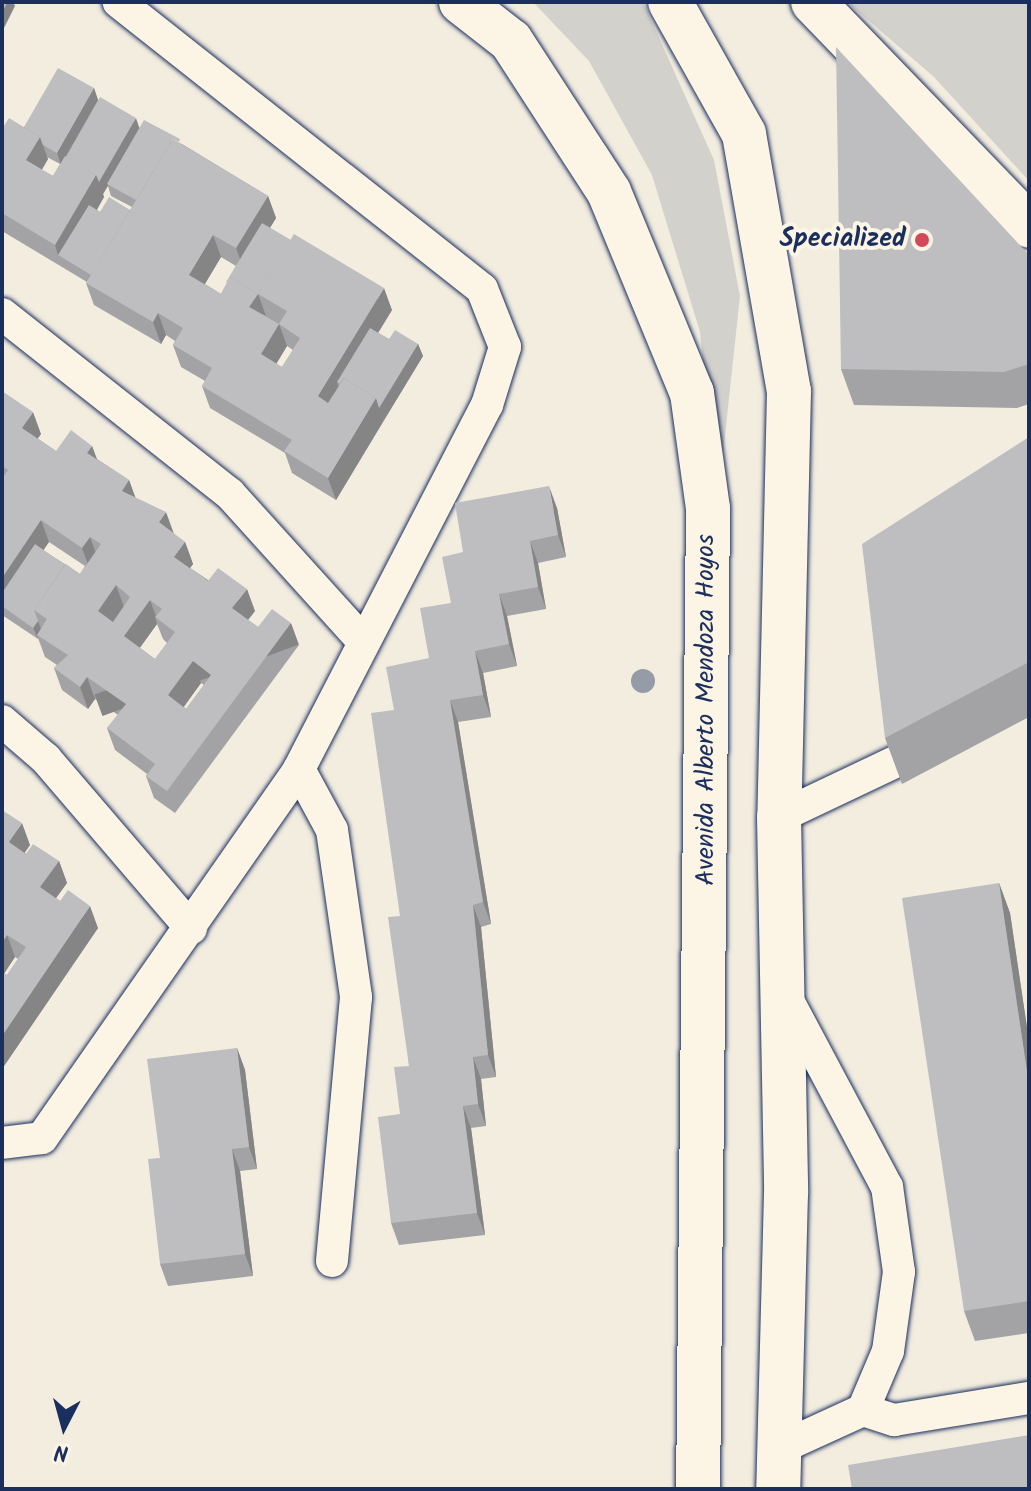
<!DOCTYPE html>
<style>
body{margin:0}
#map{position:relative;width:1031px;height:1491px;overflow:hidden;background:#f3ede0;font-family:Kalam,sans-serif}
div>[style]{position:absolute}
.green>*{inset:0;background:#d3d1cc}
.roads{filter:drop-shadow(0 0 2px #1b2f5e) drop-shadow(0 0 2px #1b2f5e)}
.lane>*{height:32px;margin:-16px;padding:0 16px;transform-origin:16px;border-radius:16px;background:#fcf5e5}
.street>*{height:44px;margin:-22px;padding:0 22px;transform-origin:22px;border-radius:22px;background:#fcf5e5}
.primary>*{height:44px;margin:-22px;padding:0 22px;transform-origin:22px;border-radius:22px;background:#fcf5e5}
.trees>*{width:24px;height:24px;margin:-12px;border-radius:50%;background:#969ba8}
.wall>*{inset:0;background:#a3a3a5}
.shaded-wall>*{inset:0;background:#858586;transform-origin:0 0}
.building>*{inset:0;background:#bebec0}
.dots>*{width:22px;height:22px;translate:-50% -50%;box-sizing:border-box;border:4px solid #fcf5e5;border-radius:50%}
span{translate:-50% -50%;white-space:nowrap;text-align:center;line-height:1.15;-webkit-text-stroke:8px #fcf5e5;paint-order:stroke}
.poi-label{font-size:26px;color:#1b2f5e;font-weight:700}
.right{translate:-100% -50%;text-align:right}
.street-label{font-size:26px;color:#1b2f5e}
.frame{position:absolute;inset:0;border:4px solid #1b2f5e;pointer-events:none}
.north{position:absolute;left:24px;top:1387px;width:80px;height:80px;-webkit-text-stroke:6px #fcf5e5;paint-order:stroke;rotate:186deg;font-size:22px;font-weight:700;line-height:32px;text-align:center;color:#1b2f5e}
.north::after{content:'';display:block;margin:auto;width:28px;height:36px;background:#1b2f5e;clip-path:polygon(50% 0,100% 100%,50% 72%,0 100%)}
</style>
<div id="map">
<div class="green">
<div style="clip-path:polygon(533px 2px,643px 2px,714px 160px,740px 296px,717px 510px,700px 332px,652px 175px,589px 61px)"></div>
<div style="clip-path:polygon(847px 2px,1029px 2px,1029px 181px,934px 77px)"></div>
</div>
<div class="roads">
<div class="lane">
<div style="left:2px;top:314px;width:290px;rotate:38.3deg"></div>
<div style="left:230px;top:494px;width:198px;rotate:47.9deg"></div>
<div style="left:2px;top:721px;width:58px;rotate:40.8deg"></div>
<div style="left:46px;top:759px;width:223px;rotate:49.4deg"></div>
<div style="left:299px;top:769px;width:69px;rotate:61.6deg"></div>
<div style="left:332px;top:830px;width:169px;rotate:81.8deg"></div>
<div style="left:356px;top:997px;width:265px;rotate:95.2deg"></div>
<div style="left:779px;top:817px;width:133px;rotate:-25.4deg"></div>
<div style="left:2px;top:1143px;width:40px;rotate:-7.1deg"></div>
<div style="left:42px;top:1138px;width:450px;rotate:-55.1deg"></div>
<div style="left:299px;top:769px;width:410px;rotate:-62.7deg"></div>
<div style="left:487px;top:405px;width:61px;rotate:-72.8deg"></div>
<div style="left:505px;top:347px;width:62px;rotate:-111.6deg"></div>
<div style="left:482px;top:289px;width:463px;rotate:-141.7deg"></div>
<div style="left:863px;top:1410px;width:33px;rotate:18deg"></div>
<div style="left:894px;top:1420px;width:137px;rotate:-9.3deg"></div>
<div style="left:780px;top:1448px;width:91px;rotate:-24.6deg"></div>
<div style="left:863px;top:1410px;width:64px;rotate:-67deg"></div>
<div style="left:888px;top:1351px;width:80px;rotate:-82.1deg"></div>
<div style="left:899px;top:1272px;width:86px;rotate:-98deg"></div>
<div style="left:887px;top:1187px;width:220px;rotate:-118deg"></div>
</div>
<div class="street">
<div style="left:813px;top:2px;width:311px;rotate:46deg"></div>
</div>
<div class="primary">
<div style="left:461px;top:2px;width:63px;rotate:38deg"></div>
<div style="left:511px;top:41px;width:180px;rotate:57deg"></div>
<div style="left:609px;top:192px;width:217px;rotate:67.6deg"></div>
<div style="left:692px;top:393px;width:116px;rotate:82.1deg"></div>
<div style="left:708px;top:508px;width:981px;rotate:90.58deg"></div>
<div style="left:670px;top:2px;width:151px;rotate:60.7deg"></div>
<div style="left:744px;top:134px;width:261px;rotate:80.1deg"></div>
<div style="left:789px;top:391px;width:426px;rotate:91.3deg"></div>
<div style="left:779px;top:817px;width:376px;rotate:88.9deg"></div>
<div style="left:786px;top:1193px;width:296px;rotate:91.5deg"></div>
</div>
</div>
<div class="trees">
<div style="left:643px;top:681px"></div>
</div>
<div class="wall">
<div style="clip-path:polygon(evenodd,94px 88px,98px 100px,140px 128px,182px 144px,268px 196px,276px 218px,270px 228px,392px 310px,378px 333px,389px 339px,418px 344px,423px 356px,336px 500px,292px 473px,285px 453px,210px 408px,202px 386px,205px 381px,181px 367px,173px 345px,175px 341px,166px 335px,161px 344px,94px 305px,86px 283px,87px 282px,2px 231px,2px 129px,24px 127px,94px 88px,47px 157px,60px 164px,53px 176px,42px 170px,48px 159px,47px 157px,94px 88px,108px 186px,111px 196px,132px 207px,130px 210px,100px 212px,97px 210px,104px 197px,103px 194px,108px 186px,94px 88px,221px 257px,236px 266px,221px 294px,205px 284px,221px 257px,94px 88px,287px 346px,293px 350px,282px 367px,276px 364px,287px 346px)"></div>
<div style="clip-path:polygon(1029px 255px,1029px 404px,1017px 408px,854px 405px,841px 369px)"></div>
<div style="clip-path:polygon(evenodd,2px 391px,41px 434px,37px 438px,56px 451px,92px 446px,97px 459px,129px 480px,135px 497px,174px 534px,185px 542px,193px 564px,190px 568px,255px 611px,248px 620px,258px 627px,299px 645px,175px 813px,154px 798px,146px 776px,147px 774px,115px 750px,107px 728px,118px 715px,95px 699px,88px 709px,62px 690px,54px 668px,57px 665px,45px 657px,38px 638px,38px 639px,2px 615px,2px 391px,49px 542px,85px 566px,80px 574px,43px 550px,49px 542px,2px 391px,157px 624px,163px 639px,167px 643px,155px 659px,140px 648px,157px 624px,2px 391px,201px 683px,204px 685px,186px 709px,184px 707px,201px 683px)"></div>
<div style="clip-path:polygon(1029px 437px,1029px 717px,902px 784px,885px 738px)"></div>
<div style="clip-path:polygon(557px 508px,566px 557px,538px 563px,546px 609px,507px 616px,517px 666px,483px 673px,491px 717px,458px 722px,491px 924px,481px 927px,496px 1077px,481px 1079px,486px 1126px,471px 1128px,485px 1235px,399px 1245px,391px 1223px,400px 1114px,409px 1066px,400px 916px,394px 710px,429px 658px,451px 603px,463px 552px)"></div>
<div style="clip-path:polygon(evenodd,2px 810px,30px 845px,24px 853px,59px 861px,67px 883px,56px 898px,98px 928px,2px 1069px,2px 810px,15px 957px,18px 959px,7px 975px,4px 973px,15px 957px)"></div>
<div style="clip-path:polygon(999px 883px,1010px 913px,1029px 1041px,1029px 1333px,975px 1341px,964px 1311px)"></div>
<div style="clip-path:polygon(237px 1048px,245px 1070px,257px 1169px,240px 1171px,253px 1276px,168px 1286px,160px 1264px,160px 1158px)"></div>
</div>
<div class="shaded-wall">
<div style="clip-path:polygon(7px 2px,13px 2px,15px 6px,2px 32px,2px 12px)"></div>
<div style="clip-path:polygon(94px 88px,98px 100px,61px 165px,57px 153px)"></div>
<div style="clip-path:polygon(136px 118px,140px 130px,103px 194px,104px 197px,67px 260px,58px 255px,55px 245px,96px 175px)"></div>
<div style="clip-path:polygon(40px 137px,48px 159px,34px 182px,26px 160px)"></div>
<div style="clip-path:polygon(268px 196px,276px 218px,244px 270px,236px 248px)"></div>
<div style="clip-path:polygon(213px 235px,221px 257px,197px 297px,189px 275px)"></div>
<div style="clip-path:polygon(384px 288px,392px 310px,345px 387px,337px 382px,341px 393px,326px 418px,318px 396px)"></div>
<div style="clip-path:polygon(258px 294px,266px 316px,249px 307px)"></div>
<div style="clip-path:polygon(158px 313px,166px 335px,161px 344px,153px 322px)"></div>
<div style="clip-path:polygon(279px 324px,287px 346px,269px 376px,261px 354px)"></div>
<div style="clip-path:polygon(418px 344px,423px 356px,384px 420px,379px 408px)"></div>
<div style="clip-path:polygon(376px 398px,384px 420px,336px 500px,328px 478px)"></div>
<div style="clip-path:polygon(33px 412px,41px 434px,30px 450px,22px 428px)"></div>
<div style="clip-path:polygon(92px 446px,100px 468px,87px 453px)"></div>
<div style="clip-path:polygon(129px 480px,137px 502px,122px 491px)"></div>
<div style="clip-path:polygon(549px 486px,557px 508px,566px 557px,558px 535px)"></div>
<div style="clip-path:polygon(166px 512px,174px 534px,159px 522px)"></div>
<div style="clip-path:polygon(41px 520px,49px 542px,4px 608px,2px 606px,2px 578px)"></div>
<div style="clip-path:polygon(90px 537px,98px 559px,90px 570px,82px 548px)"></div>
<div style="clip-path:polygon(530px 541px,538px 563px,546px 609px,538px 587px)"></div>
<div style="clip-path:polygon(185px 542px,193px 564px,182px 579px,174px 557px)"></div>
<div style="clip-path:polygon(116px 585px,124px 607px,106px 633px,98px 611px)"></div>
<div style="clip-path:polygon(247px 589px,255px 611px,240px 630px,232px 608px)"></div>
<div style="clip-path:polygon(499px 594px,507px 616px,517px 666px,509px 644px)"></div>
<div style="clip-path:polygon(150px 600px,157px 619px,155px 617px,157px 624px,132px 658px,124px 636px)"></div>
<div style="clip-path:polygon(38px 621px,42px 632px,37px 635px,38px 639px,33px 628px)"></div>
<div style="left:291px;top:623px;width:23px;height:209px;rotate:70deg"></div>
<div style="clip-path:polygon(475px 651px,483px 673px,491px 717px,483px 695px)"></div>
<div style="clip-path:polygon(193px 661px,201px 683px,176px 717px,168px 695px)"></div>
<div style="clip-path:polygon(87px 677px,95px 699px,88px 709px,80px 687px)"></div>
<div style="clip-path:polygon(450px 700px,458px 722px,491px 924px,483px 902px)"></div>
<div style="clip-path:polygon(22px 823px,30px 845px,17px 864px,9px 842px)"></div>
<div style="clip-path:polygon(59px 861px,67px 883px,48px 909px,40px 887px)"></div>
<div style="clip-path:polygon(999px 883px,1010px 913px,1029px 1041px,1029px 1085px)"></div>
<div style="clip-path:polygon(473px 905px,481px 927px,496px 1077px,488px 1055px)"></div>
<div style="clip-path:polygon(90px 906px,98px 928px,2px 1069px,2px 1036px)"></div>
<div style="clip-path:polygon(7px 935px,15px 957px,2px 977px,2px 943px)"></div>
<div style="clip-path:polygon(237px 1048px,245px 1070px,257px 1169px,249px 1147px)"></div>
<div style="clip-path:polygon(473px 1057px,481px 1079px,486px 1126px,478px 1104px)"></div>
<div style="clip-path:polygon(463px 1106px,471px 1128px,485px 1235px,477px 1213px)"></div>
<div style="clip-path:polygon(232px 1149px,240px 1171px,253px 1276px,245px 1254px)"></div>
</div>
<div class="building">
<div style="clip-path:polygon(2px 2px,7px 2px,2px 12px)"></div>
<div style="clip-path:polygon(836px 47px,1029px 255px,1029px 364px,1004px 372px,841px 369px)"></div>
<div style="clip-path:polygon(58px 68px,94px 88px,57px 153px,43px 145px,40px 137px,24px 127px)"></div>
<div style="clip-path:polygon(100px 97px,136px 118px,99px 182px,96px 175px,66px 157px)"></div>
<div style="clip-path:polygon(9px 118px,40px 137px,26px 160px,53px 176px,65px 156px,96px 175px,55px 245px,2px 213px,2px 129px)"></div>
<div style="clip-path:polygon(144px 120px,180px 139px,179px 142px,173px 139px,136px 200px,107px 184px)"></div>
<div style="clip-path:polygon(evenodd,173px 139px,268px 196px,236px 248px,213px 235px,189px 275px,221px 294px,230px 277px,258px 294px,294px 234px,384px 288px,318px 396px,328px 403px,344px 378px,376px 398px,328px 478px,284px 451px,292px 440px,202px 386px,212px 368px,173px 345px,183px 328px,158px 313px,153px 322px,86px 283px,173px 139px,258px 294px,287px 311px,279px 324px,249px 307px,258px 294px,173px 139px,279px 324px,300px 338px,282px 367px,261px 354px,279px 324px)"></div>
<div style="clip-path:polygon(109px 197px,130px 210px,91px 275px,58px 255px,89px 205px,100px 212px)"></div>
<div style="clip-path:polygon(262px 223px,291px 240px,258px 294px,230px 277px,227px 283px,226px 282px)"></div>
<div style="clip-path:polygon(370px 328px,389px 339px,395px 330px,418px 344px,379px 408px,376px 398px,344px 378px,340px 384px,337px 382px)"></div>
<div style="clip-path:polygon(evenodd,2px 391px,33px 412px,22px 428px,56px 451px,71px 430px,92px 446px,87px 453px,129px 480px,122px 491px,166px 512px,159px 522px,185px 542px,174px 557px,208px 581px,218px 568px,247px 589px,232px 608px,258px 627px,272px 609px,291px 623px,167px 791px,146px 776px,155px 764px,107px 728px,126px 704px,87px 677px,80px 687px,54px 668px,68px 655px,37px 635px,47px 619px,34px 610px,66px 564px,80px 574px,101px 544px,90px 537px,82px 548px,41px 520px,2px 578px,2px 479px,8px 470px,2px 466px,2px 391px,116px 585px,130px 597px,113px 622px,98px 611px,116px 585px,2px 391px,150px 600px,162px 609px,155px 617px,175px 632px,155px 659px,124px 636px,150px 600px,2px 391px,193px 661px,211px 675px,186px 709px,168px 695px,193px 661px)"></div>
<div style="clip-path:polygon(1029px 437px,1029px 662px,885px 738px,862px 544px)"></div>
<div style="clip-path:polygon(549px 486px,558px 535px,530px 541px,538px 587px,499px 594px,509px 644px,475px 651px,483px 695px,450px 700px,483px 902px,473px 905px,488px 1055px,473px 1057px,478px 1104px,463px 1106px,477px 1213px,391px 1223px,378px 1117px,400px 1114px,394px 1067px,409px 1066px,388px 917px,400px 916px,371px 713px,394px 710px,386px 667px,429px 658px,420px 608px,451px 603px,442px 557px,463px 552px,455px 503px)"></div>
<div style="clip-path:polygon(35px 544px,65px 565px,34px 610px,38px 621px,33px 628px,2px 606px,2px 593px)"></div>
<div style="clip-path:polygon(2px 810px,22px 823px,9px 842px,26px 854px,33px 844px,59px 861px,40px 887px,60px 901px,68px 890px,90px 906px,2px 1036px,2px 972px,7px 975px,26px 947px,7px 935px,2px 943px)"></div>
<div style="clip-path:polygon(999px 883px,1029px 1085px,1029px 1301px,964px 1311px,902px 898px)"></div>
<div style="clip-path:polygon(237px 1048px,249px 1147px,232px 1149px,245px 1254px,160px 1264px,148px 1159px,160px 1158px,147px 1059px)"></div>
<div style="clip-path:polygon(1029px 1435px,1029px 1489px,852px 1489px,848px 1465px)"></div>
</div>
<div class="dots">
<div style="left:922px;top:240px;background:#d1495b"></div>
</div>
<div class="poi-label">
<span class="right" style="left:906px;top:240px">Specialized</span>
</div>
<div class="street-label">
<span style="left:707px;top:710px;rotate:-90deg">Avenida Alberto Mendoza Hoyos</span>
</div>
<div class="frame"></div>
<div class="north">N</div>
</div>
